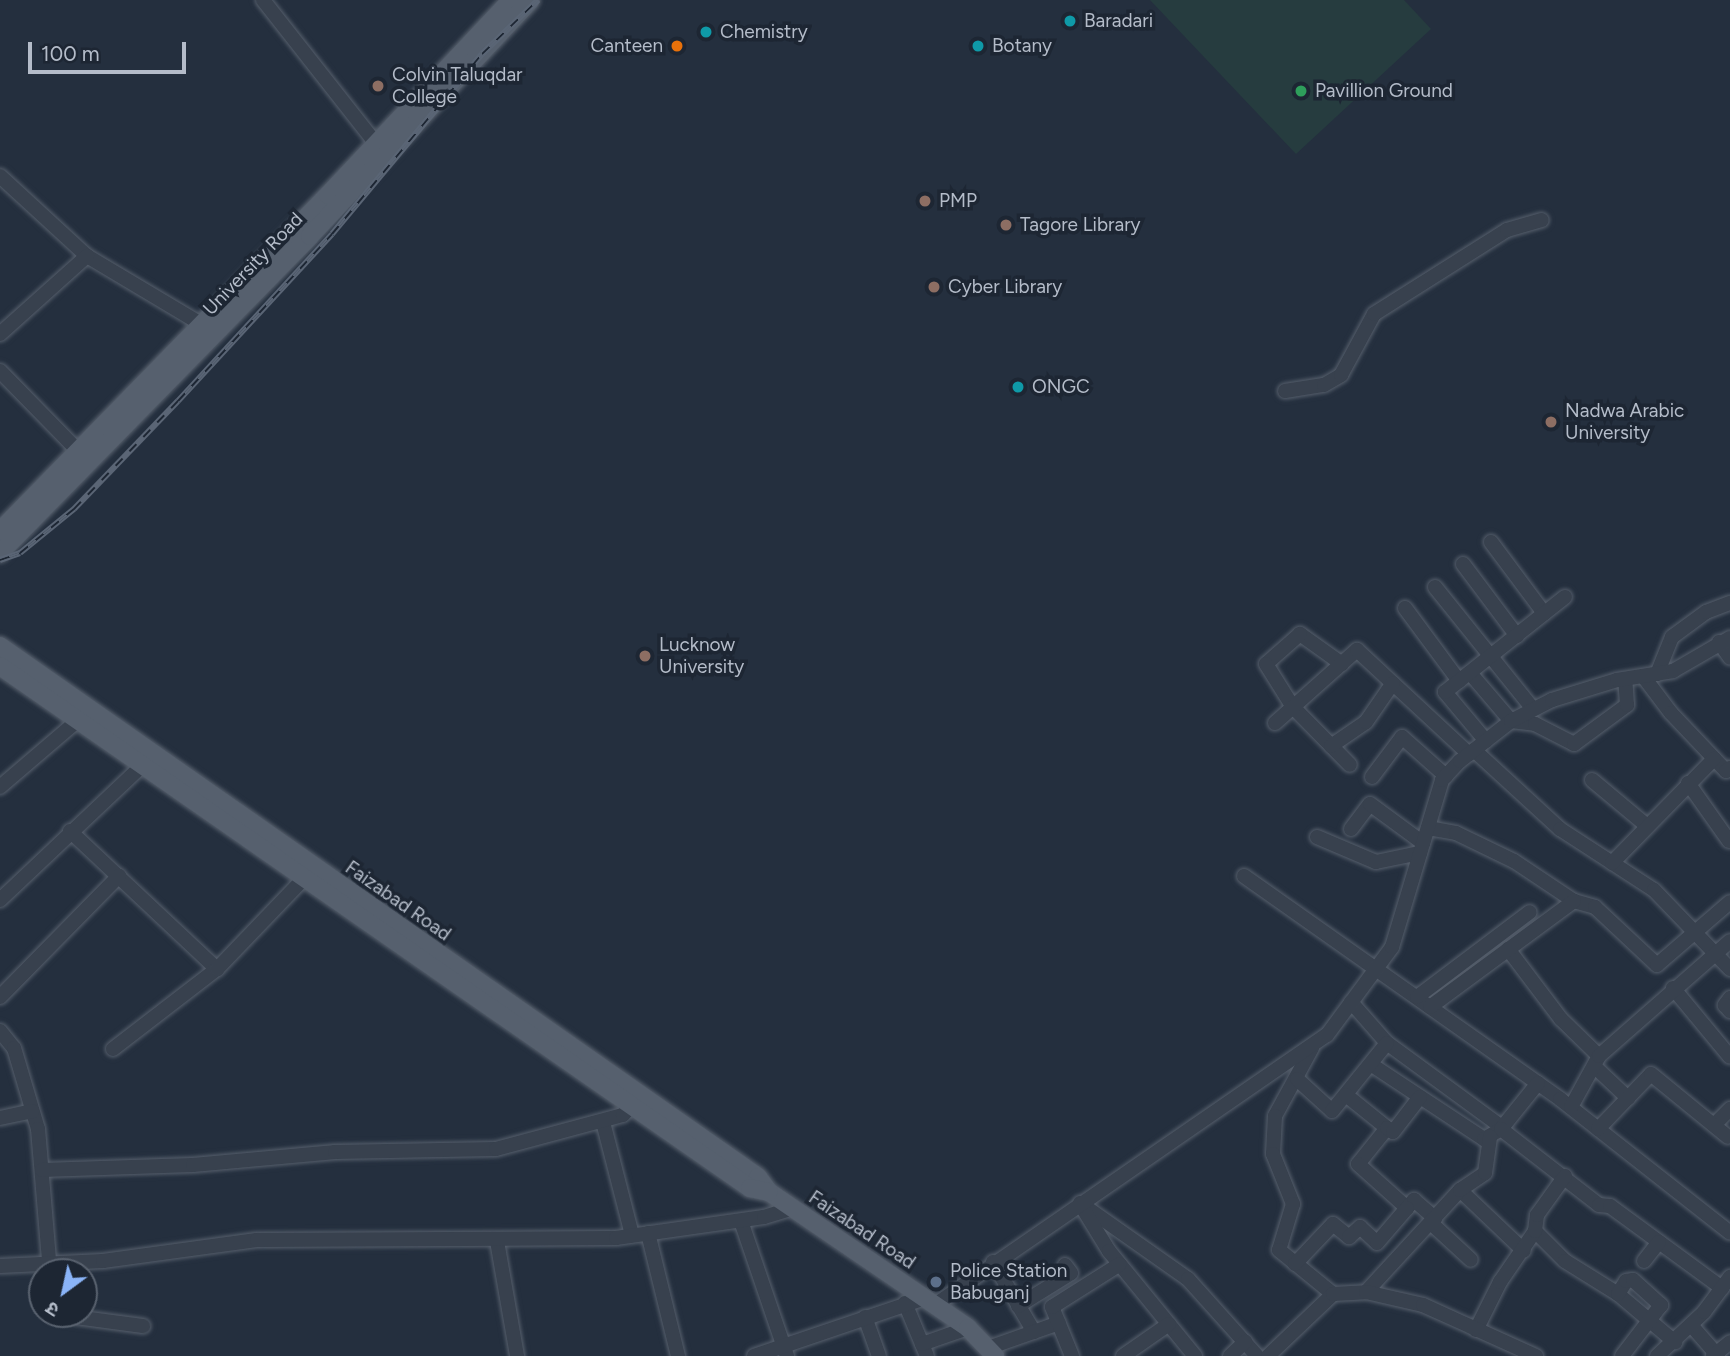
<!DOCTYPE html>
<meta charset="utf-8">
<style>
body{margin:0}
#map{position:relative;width:1730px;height:1356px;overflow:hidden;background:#242f3e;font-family:Figtree,"Noto Sans Devanagari",sans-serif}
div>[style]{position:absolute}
.green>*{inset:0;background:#263c3f}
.roads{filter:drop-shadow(0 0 2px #565f6c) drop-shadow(0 0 2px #565f6c)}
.minor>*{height:14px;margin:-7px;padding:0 7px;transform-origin:7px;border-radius:7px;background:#38414e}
.major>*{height:18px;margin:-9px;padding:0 9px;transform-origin:9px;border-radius:9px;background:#56606e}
.rail>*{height:6px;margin-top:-3px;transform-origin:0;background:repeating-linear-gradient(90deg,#1d2633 0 10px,#5a6575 0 20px);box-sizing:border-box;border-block:2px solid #5a6575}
.dots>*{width:19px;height:19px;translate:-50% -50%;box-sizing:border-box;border:4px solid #1d2633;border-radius:50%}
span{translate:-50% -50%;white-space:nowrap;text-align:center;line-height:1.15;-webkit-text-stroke:7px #1d2633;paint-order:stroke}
.poi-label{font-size:19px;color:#b4bcc9}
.left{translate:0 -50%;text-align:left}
.right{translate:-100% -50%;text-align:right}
.street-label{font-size:19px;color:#b4bcc9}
.north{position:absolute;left:28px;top:1258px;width:70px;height:70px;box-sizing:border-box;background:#1d2633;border:2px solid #59626f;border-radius:50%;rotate:213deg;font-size:19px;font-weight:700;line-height:28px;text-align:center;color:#b4bcc9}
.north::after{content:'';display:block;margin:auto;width:24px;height:32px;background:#8ab4f8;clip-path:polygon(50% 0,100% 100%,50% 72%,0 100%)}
.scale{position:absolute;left:28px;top:42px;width:158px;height:32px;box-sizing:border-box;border:4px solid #b4bcc9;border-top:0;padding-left:9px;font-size:21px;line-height:24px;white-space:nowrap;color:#b4bcc9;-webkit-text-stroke:5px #1d2633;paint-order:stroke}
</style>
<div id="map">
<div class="green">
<div style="clip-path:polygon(1150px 0,1404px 0,1431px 29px,1296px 154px)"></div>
</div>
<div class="roads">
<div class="minor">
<div style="left:263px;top:0;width:191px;rotate:51.8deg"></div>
<div style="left:0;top:176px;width:118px;rotate:42.6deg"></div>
<div style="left:87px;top:256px;width:141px;rotate:30.8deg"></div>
<div style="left:0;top:334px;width:117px;rotate:-41.9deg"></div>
<div style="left:0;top:371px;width:110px;rotate:45.7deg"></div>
<div style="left:1285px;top:391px;width:39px;rotate:-9deg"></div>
<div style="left:1324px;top:385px;width:20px;rotate:-30deg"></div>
<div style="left:1341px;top:375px;width:69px;rotate:-61.6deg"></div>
<div style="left:1374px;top:314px;width:157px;rotate:-32.3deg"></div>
<div style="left:1507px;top:230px;width:36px;rotate:-16deg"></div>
<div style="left:1491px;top:542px;width:89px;rotate:53.3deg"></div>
<div style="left:1463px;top:564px;width:90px;rotate:53.1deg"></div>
<div style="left:1435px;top:587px;width:156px;rotate:51.2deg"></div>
<div style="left:1405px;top:608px;width:91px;rotate:53.5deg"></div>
<div style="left:1719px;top:642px;width:19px;rotate:55deg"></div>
<div style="left:1342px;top:664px;width:52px;rotate:-144.5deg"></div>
<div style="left:1300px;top:634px;width:45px;rotate:138.6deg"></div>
<div style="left:1266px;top:664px;width:51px;rotate:57.9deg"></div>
<div style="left:1293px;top:707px;width:81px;rotate:45.5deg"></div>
<div style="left:1470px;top:673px;width:63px;rotate:49.5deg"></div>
<div style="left:1511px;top:721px;width:24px;rotate:7deg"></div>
<div style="left:1535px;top:724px;width:44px;rotate:27.1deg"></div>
<div style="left:1574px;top:744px;width:66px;rotate:-36.3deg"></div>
<div style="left:1627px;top:705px;width:26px;rotate:-94deg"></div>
<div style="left:1657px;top:674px;width:40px;rotate:-68deg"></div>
<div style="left:1672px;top:637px;width:42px;rotate:-36.3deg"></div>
<div style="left:1706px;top:612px;width:26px;rotate:-21deg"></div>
<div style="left:1643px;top:676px;width:46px;rotate:52.9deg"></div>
<div style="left:1671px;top:713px;width:80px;rotate:46.5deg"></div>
<div style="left:1726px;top:771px;width:5px;rotate:-37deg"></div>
<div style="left:1275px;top:723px;width:110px;rotate:-41.7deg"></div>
<div style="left:1357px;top:650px;width:153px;rotate:42.9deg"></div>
<div style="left:1486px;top:741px;width:64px;rotate:-129.9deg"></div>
<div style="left:1445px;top:692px;width:153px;rotate:-38.4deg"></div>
<div style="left:1331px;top:746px;width:42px;rotate:-34.4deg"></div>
<div style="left:1366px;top:722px;width:47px;rotate:-55.3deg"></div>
<div style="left:1474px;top:750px;width:117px;rotate:42.6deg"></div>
<div style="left:1560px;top:829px;width:112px;rotate:33deg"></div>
<div style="left:1654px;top:890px;width:110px;rotate:46.1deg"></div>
<div style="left:1372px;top:777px;width:50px;rotate:-53.1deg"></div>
<div style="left:1402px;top:737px;width:59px;rotate:41.6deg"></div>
<div style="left:1592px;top:780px;width:70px;rotate:39.8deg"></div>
<div style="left:1688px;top:783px;width:71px;rotate:54.7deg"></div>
<div style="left:0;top:787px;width:111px;rotate:-40.6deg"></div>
<div style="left:1428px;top:828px;width:28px;rotate:10deg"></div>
<div style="left:1456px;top:833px;width:64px;rotate:25.8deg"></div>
<div style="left:1514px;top:861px;width:72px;rotate:33.7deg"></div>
<div style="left:1574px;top:901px;width:22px;rotate:16deg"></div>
<div style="left:1595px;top:907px;width:85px;rotate:43.1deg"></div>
<div style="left:1657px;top:965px;width:96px;rotate:-40.8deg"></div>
<div style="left:1351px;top:829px;width:31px;rotate:-53deg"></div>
<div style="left:1370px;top:804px;width:66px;rotate:36.3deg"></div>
<div style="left:70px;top:831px;width:202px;rotate:43.2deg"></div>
<div style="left:1317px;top:837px;width:64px;rotate:23deg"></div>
<div style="left:1376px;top:862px;width:45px;rotate:-11.6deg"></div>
<div style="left:1612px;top:863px;width:146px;rotate:-45.6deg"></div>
<div style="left:1244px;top:876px;width:387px;rotate:35.2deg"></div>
<div style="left:1560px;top:1099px;width:216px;rotate:38.2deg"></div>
<div style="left:0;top:900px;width:205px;rotate:-43.4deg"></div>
<div style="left:1508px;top:949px;width:88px;rotate:52.9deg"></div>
<div style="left:1561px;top:1019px;width:53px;rotate:44.2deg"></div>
<div style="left:1673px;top:988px;width:89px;rotate:50.4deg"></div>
<div style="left:0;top:997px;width:170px;rotate:-45.5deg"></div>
<div style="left:1417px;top:997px;width:141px;rotate:-37deg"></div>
<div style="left:1730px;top:998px;width:9px;rotate:126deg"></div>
<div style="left:1725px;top:1005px;width:8px;rotate:50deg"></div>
<div style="left:1351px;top:1002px;width:55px;rotate:48.7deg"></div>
<div style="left:1387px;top:1043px;width:144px;rotate:36.2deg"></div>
<div style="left:1430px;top:1007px;width:179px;rotate:-36.4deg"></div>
<div style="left:0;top:1031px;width:22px;rotate:51deg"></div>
<div style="left:14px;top:1048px;width:84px;rotate:73.5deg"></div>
<div style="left:38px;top:1129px;width:144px;rotate:85.2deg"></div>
<div style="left:1312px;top:1048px;width:77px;rotate:118.6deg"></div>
<div style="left:1275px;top:1116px;width:38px;rotate:93deg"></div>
<div style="left:1273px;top:1154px;width:54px;rotate:68.2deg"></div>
<div style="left:1293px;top:1204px;width:48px;rotate:106.9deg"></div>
<div style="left:1279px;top:1250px;width:70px;rotate:39.2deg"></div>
<div style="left:113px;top:1049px;width:131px;rotate:-37.6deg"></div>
<div style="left:217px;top:969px;width:136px;rotate:-46.2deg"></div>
<div style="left:1372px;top:1065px;width:134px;rotate:33.5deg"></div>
<div style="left:1484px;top:1139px;width:20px;rotate:-30deg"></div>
<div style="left:1501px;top:1129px;width:59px;rotate:-51.2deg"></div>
<div style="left:1594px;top:1066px;width:47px;rotate:43.3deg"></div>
<div style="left:1297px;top:1079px;width:47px;rotate:42.4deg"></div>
<div style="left:1332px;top:1111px;width:87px;rotate:-51deg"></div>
<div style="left:1346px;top:1095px;width:53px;rotate:38.8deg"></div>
<div style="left:1387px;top:1128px;width:46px;rotate:128.9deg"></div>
<div style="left:1358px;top:1164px;width:66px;rotate:41.9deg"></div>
<div style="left:1407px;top:1208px;width:11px;rotate:-49deg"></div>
<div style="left:1414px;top:1200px;width:28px;rotate:41deg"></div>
<div style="left:1571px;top:1107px;width:58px;rotate:-61.2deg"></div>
<div style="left:1599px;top:1056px;width:174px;rotate:-41.3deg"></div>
<div style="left:0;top:1118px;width:33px;rotate:-12deg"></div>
<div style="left:603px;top:1122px;width:117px;rotate:75.6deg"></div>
<div style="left:1714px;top:1125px;width:23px;rotate:-45deg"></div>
<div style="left:1387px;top:1128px;width:7px;rotate:34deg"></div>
<div style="left:1393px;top:1132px;width:44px;rotate:-52.4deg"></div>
<div style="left:1501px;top:1129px;width:124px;rotate:37.8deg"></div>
<div style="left:1599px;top:1205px;width:11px;rotate:5deg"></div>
<div style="left:1610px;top:1206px;width:139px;rotate:36.2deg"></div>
<div style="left:1598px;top:1129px;width:76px;rotate:-46.1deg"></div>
<div style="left:1651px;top:1074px;width:99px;rotate:39.3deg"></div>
<div style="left:42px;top:1170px;width:151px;rotate:-1.9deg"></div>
<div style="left:193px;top:1165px;width:143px;rotate:-5.2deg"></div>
<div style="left:335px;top:1152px;width:161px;rotate:-1.1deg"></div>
<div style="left:496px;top:1149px;width:131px;rotate:-15deg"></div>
<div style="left:623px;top:1115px;width:21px;rotate:-47deg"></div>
<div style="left:1460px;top:1190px;width:88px;rotate:43.6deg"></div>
<div style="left:1080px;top:1203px;width:132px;rotate:35.1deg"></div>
<div style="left:1188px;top:1279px;width:103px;rotate:48.1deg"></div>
<div style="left:1082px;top:1207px;width:52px;rotate:58.5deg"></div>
<div style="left:1109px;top:1251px;width:136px;rotate:50.7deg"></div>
<div style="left:741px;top:1221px;width:143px;rotate:71.2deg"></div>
<div style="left:1431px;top:1223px;width:54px;rotate:42.8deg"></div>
<div style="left:1535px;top:1231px;width:42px;rotate:45deg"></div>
<div style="left:1565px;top:1261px;width:62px;rotate:31.9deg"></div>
<div style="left:1618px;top:1294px;width:75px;rotate:40.1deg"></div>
<div style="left:648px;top:1233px;width:127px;rotate:76.3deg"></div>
<div style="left:497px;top:1241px;width:117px;rotate:80.1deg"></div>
<div style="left:1644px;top:1261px;width:24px;rotate:-52deg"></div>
<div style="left:993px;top:1262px;width:81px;rotate:59.6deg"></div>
<div style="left:1295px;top:1264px;width:55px;rotate:-46.5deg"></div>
<div style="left:1333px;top:1224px;width:21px;rotate:39deg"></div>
<div style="left:1349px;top:1237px;width:15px;rotate:-42deg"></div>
<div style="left:1360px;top:1227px;width:23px;rotate:43deg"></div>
<div style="left:1377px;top:1243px;width:46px;rotate:-49.4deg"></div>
<div style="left:0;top:1266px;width:103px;rotate:-2.8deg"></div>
<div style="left:103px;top:1261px;width:155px;rotate:-7.8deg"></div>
<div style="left:257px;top:1240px;width:359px;rotate:-0.3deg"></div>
<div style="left:616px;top:1238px;width:149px;rotate:-8.1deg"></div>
<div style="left:764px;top:1217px;width:30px;rotate:-17deg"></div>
<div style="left:1366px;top:1292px;width:139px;rotate:-47.3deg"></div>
<div style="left:1460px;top:1190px;width:30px;rotate:-34deg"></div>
<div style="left:1485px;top:1173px;width:37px;rotate:-82deg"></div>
<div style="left:1618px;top:1294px;width:15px;rotate:-58deg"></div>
<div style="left:1626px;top:1281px;width:7px;rotate:-8deg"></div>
<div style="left:1633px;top:1280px;width:38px;rotate:42deg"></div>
<div style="left:1661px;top:1305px;width:64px;rotate:127.4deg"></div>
<div style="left:905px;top:1303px;width:57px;rotate:67.5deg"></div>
<div style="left:935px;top:1305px;width:476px;rotate:-34.6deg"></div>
<div style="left:1327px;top:1035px;width:109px;rotate:-53.5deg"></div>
<div style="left:1392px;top:947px;width:174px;rotate:-73.3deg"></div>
<div style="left:1442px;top:780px;width:26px;rotate:-47deg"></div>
<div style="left:1460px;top:761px;width:65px;rotate:-38.1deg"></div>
<div style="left:1511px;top:721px;width:46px;rotate:-27.1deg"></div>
<div style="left:1552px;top:700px;width:68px;rotate:-17.1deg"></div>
<div style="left:1617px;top:680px;width:57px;rotate:-9.1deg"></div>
<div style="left:1673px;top:671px;width:66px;rotate:-30.1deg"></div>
<div style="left:1018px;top:1306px;width:62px;rotate:-31.9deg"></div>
<div style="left:1071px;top:1273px;width:10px;rotate:-127deg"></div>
<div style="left:53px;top:1314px;width:91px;rotate:7.6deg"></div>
<div style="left:865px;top:1317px;width:41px;rotate:70.3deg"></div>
<div style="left:1691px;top:1325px;width:41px;rotate:48.9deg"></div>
<div style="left:1476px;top:1330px;width:54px;rotate:-63.4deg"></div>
<div style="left:1500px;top:1282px;width:62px;rotate:-55.5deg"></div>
<div style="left:1535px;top:1231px;width:16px;rotate:-83deg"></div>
<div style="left:1537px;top:1215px;width:48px;rotate:-54.3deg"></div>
<div style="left:922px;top:1344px;width:49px;rotate:-19.2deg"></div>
<div style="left:988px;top:1348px;width:75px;rotate:-19.4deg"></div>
<div style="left:754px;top:1356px;width:181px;rotate:-18.7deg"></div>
<div style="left:1072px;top:1356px;width:53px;rotate:-112.2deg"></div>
<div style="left:1052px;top:1307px;width:80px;rotate:-32.3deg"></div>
<div style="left:1123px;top:1356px;width:56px;rotate:-34.8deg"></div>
<div style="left:1230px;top:1356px;width:21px;rotate:-43deg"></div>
<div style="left:1268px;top:1356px;width:90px;rotate:-43.6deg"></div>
<div style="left:1333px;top:1294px;width:33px;rotate:-3deg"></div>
<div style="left:1366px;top:1292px;width:58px;rotate:12.8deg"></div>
<div style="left:1423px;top:1305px;width:124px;rotate:24.3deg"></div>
<div style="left:1657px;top:1356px;width:64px;rotate:-43.1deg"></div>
<div style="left:1704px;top:1312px;width:44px;rotate:-53.4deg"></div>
<div style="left:1713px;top:1356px;width:22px;rotate:-39deg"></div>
</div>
<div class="major">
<div style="left:0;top:531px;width:470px;rotate:-45.7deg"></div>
<div style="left:328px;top:195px;width:267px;rotate:-46.8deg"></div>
<div style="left:0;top:553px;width:443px;rotate:-45.6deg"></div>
<div style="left:310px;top:236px;width:323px;rotate:-46.9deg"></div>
<div style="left:0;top:646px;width:925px;rotate:35.01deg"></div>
<div style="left:758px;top:1177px;width:19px;rotate:54deg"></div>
<div style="left:769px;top:1192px;width:241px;rotate:34.3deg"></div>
<div style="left:968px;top:1328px;width:39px;rotate:46deg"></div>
<div style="left:0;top:666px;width:914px;rotate:34.84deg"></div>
<div style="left:750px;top:1188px;width:19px;rotate:12deg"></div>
</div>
</div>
<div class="rail">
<div style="left:0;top:560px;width:21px;rotate:-19deg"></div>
<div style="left:20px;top:553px;width:70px;rotate:-39.2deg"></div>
<div style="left:74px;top:509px;width:150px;rotate:-46.1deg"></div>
<div style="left:178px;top:401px;width:227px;rotate:-47.3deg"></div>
<div style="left:332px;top:234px;width:234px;rotate:-50.2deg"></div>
<div style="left:482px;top:54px;width:78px;rotate:-44deg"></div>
</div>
<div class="dots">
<div style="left:1070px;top:21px;background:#0f9aa8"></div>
<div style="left:706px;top:32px;background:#0f9aa8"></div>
<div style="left:677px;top:46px;background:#e8710a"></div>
<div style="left:978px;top:46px;background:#0f9aa8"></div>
<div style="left:378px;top:86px;background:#8d6e63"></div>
<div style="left:1301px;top:91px;background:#2e9e5b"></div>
<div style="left:925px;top:201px;background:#8d6e63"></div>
<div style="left:1006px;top:225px;background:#8d6e63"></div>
<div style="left:934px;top:287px;background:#8d6e63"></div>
<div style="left:1018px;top:387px;background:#0f9aa8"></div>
<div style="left:1551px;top:422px;background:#8d6e63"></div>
<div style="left:645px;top:656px;background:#8d6e63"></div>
<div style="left:936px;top:1282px;background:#5c6f8a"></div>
</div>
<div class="poi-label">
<span class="left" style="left:1084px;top:21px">Baradari</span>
<span class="left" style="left:720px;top:32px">Chemistry</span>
<span class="right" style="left:663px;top:46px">Canteen</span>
<span class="left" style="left:992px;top:46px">Botany</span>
<span class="left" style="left:392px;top:86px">Colvin Taluqdar<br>College</span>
<span class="left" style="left:1315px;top:91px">Pavillion Ground</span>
<span class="left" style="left:939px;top:201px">PMP</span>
<span class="left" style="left:1020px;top:225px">Tagore Library</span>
<span class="left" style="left:948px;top:287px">Cyber Library</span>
<span class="left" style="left:1032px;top:387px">ONGC</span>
<span class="left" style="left:1565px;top:422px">Nadwa Arabic<br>University</span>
<span class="left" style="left:659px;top:656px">Lucknow<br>University</span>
<span class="left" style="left:950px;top:1282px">Police Station<br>Babuganj</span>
</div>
<div class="street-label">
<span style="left:253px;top:264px;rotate:-46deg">University Road</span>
<span style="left:398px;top:901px;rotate:35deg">Faizabad Road</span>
<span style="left:862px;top:1230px;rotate:34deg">Faizabad Road</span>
</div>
<div class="north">उ</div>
<div class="scale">100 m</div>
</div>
